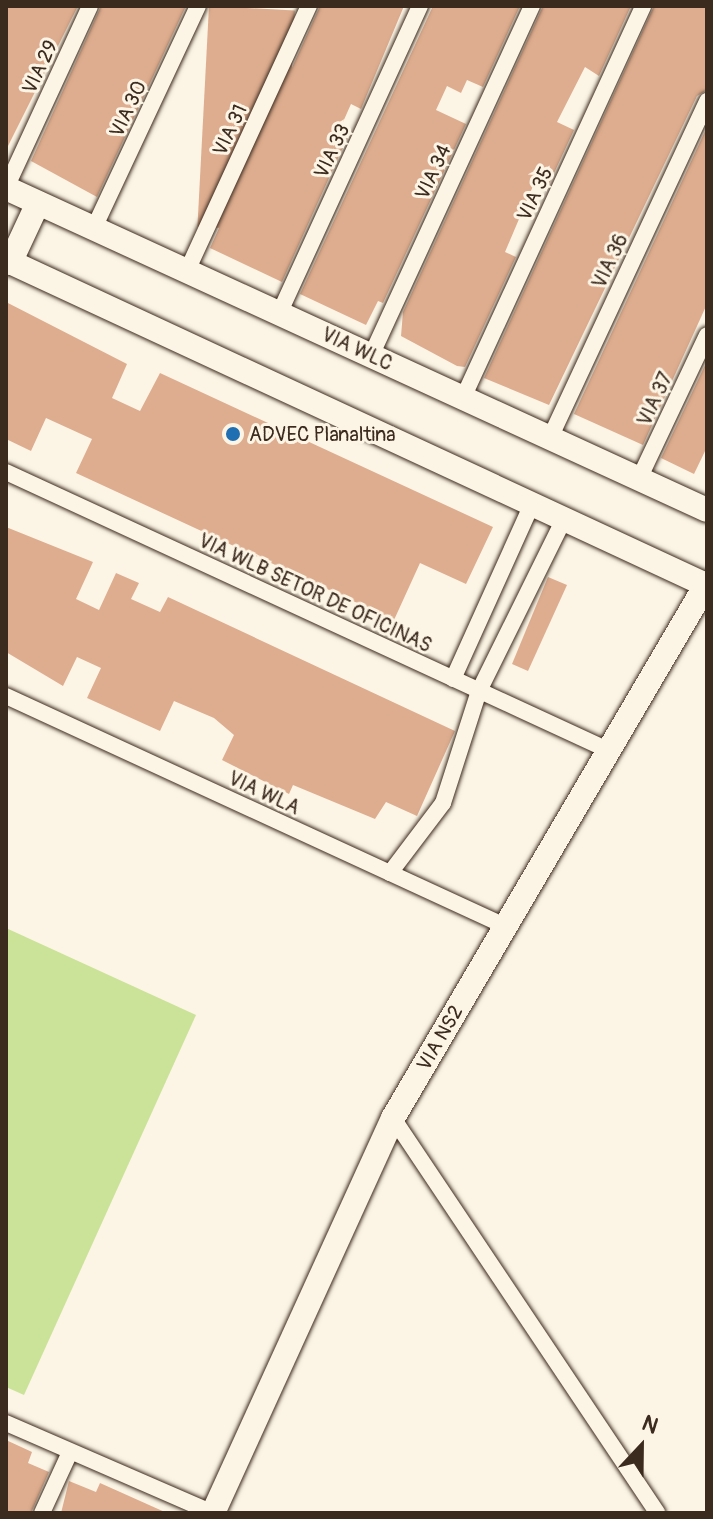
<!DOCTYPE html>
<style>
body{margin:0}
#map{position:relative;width:713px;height:1519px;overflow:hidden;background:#fcf5e5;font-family:Pangolin,sans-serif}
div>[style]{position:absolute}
.green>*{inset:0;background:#cbe399}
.building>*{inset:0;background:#dead8f;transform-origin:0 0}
.roads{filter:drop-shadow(0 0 2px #3b2a1e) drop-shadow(0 0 2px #3b2a1e)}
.street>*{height:16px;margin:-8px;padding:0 8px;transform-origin:8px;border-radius:8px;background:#fcf5e5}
.secondary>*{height:24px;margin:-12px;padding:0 12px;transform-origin:12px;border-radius:12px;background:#fcf5e5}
.dots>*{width:22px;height:22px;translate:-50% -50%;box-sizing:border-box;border:4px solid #fcf5e5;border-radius:50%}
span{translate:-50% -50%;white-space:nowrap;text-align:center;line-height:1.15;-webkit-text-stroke:6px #fcf5e5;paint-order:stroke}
.street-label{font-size:20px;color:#3b2a1e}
.poi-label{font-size:20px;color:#3b2a1e}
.left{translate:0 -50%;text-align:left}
.frame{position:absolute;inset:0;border:8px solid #3b2a1e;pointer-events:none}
.north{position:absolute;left:601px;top:1407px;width:80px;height:80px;-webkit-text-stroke:6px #fcf5e5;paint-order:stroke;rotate:22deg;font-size:22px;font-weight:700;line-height:32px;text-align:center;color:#3b2a1e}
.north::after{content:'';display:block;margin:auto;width:28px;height:36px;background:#3b2a1e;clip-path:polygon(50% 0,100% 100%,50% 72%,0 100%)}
</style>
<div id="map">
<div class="green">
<div style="clip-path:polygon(6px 928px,196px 1015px,24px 1395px,6px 1387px)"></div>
</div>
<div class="building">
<div style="clip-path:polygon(6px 6px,78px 6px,6px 150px)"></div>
<div style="clip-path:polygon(101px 6px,186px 6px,97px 197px,31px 161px)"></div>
<div style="left:209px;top:6px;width:86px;height:221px;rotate:3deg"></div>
<div style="clip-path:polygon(320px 6px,404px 6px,361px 109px,351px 104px,339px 131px,348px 136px,282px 282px,210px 248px)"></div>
<div style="clip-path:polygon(433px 6px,520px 6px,483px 87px,467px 80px,461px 93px,447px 86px,436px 110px,466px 124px,383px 303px,378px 301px,366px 325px,300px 294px)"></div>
<div style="clip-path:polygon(543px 6px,631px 6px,599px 76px,585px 67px,557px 122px,574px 130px,549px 184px,536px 179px,505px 252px,516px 257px,465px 367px,457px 366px,401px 336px,403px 312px)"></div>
<div style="clip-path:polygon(654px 6px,707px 6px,707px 90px,697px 96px,549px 405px,484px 378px)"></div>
<div style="clip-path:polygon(707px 127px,707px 304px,643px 445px,574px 414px)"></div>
<div style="clip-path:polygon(6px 302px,127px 364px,112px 398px,140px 411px,160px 373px,493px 527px,466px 584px,420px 563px,394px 620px,76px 473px,92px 439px,46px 418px,31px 451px,6px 439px)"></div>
<div style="clip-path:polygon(707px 361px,707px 447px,694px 474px,661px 458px)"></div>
<div style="clip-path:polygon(6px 527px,93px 562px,76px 599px,99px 610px,116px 573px,139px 583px,131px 599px,160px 612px,168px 597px,455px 731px,417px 816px,386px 802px,375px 819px,293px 785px,289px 794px,222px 760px,234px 735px,214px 718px,174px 701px,160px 731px,87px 698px,101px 668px,77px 657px,63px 686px,6px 652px)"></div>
<div style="clip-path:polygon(548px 577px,567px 585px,528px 671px,512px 664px)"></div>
<div style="clip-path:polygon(6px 1440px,32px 1452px,28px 1463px,49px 1472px,31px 1513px,6px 1513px)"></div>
<div style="clip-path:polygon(69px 1481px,96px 1492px,100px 1483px,167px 1513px,61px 1513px)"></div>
</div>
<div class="roads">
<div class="street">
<div style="left:6px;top:188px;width:200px;rotate:-65.2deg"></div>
<div style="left:94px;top:228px;width:245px;rotate:-64.9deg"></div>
<div style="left:187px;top:271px;width:292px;rotate:-65.3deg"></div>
<div style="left:279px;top:314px;width:339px;rotate:-65.4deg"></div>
<div style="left:371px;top:356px;width:385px;rotate:-65.3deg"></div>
<div style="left:463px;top:398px;width:431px;rotate:-65.3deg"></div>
<div style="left:550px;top:438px;width:372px;rotate:-65deg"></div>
<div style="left:6px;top:472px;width:663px;rotate:24.79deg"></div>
<div style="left:639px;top:479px;width:159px;rotate:-64.7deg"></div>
<div style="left:453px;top:679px;width:192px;rotate:-65.7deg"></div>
<div style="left:6px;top:696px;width:549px;rotate:24.75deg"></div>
<div style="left:390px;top:873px;width:88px;rotate:-52.9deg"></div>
<div style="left:443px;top:803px;width:118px;rotate:-72.2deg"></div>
<div style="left:479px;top:691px;width:192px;rotate:-63.7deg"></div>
<div style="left:393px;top:1118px;width:475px;rotate:56.2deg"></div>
<div style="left:6px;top:1423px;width:226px;rotate:23.5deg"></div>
<div style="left:42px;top:1513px;width:67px;rotate:-65.3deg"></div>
</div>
<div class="secondary">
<div style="left:6px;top:188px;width:771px;rotate:24.67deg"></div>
<div style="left:6px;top:260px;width:772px;rotate:24.9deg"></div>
<div style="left:10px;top:263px;width:66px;rotate:-65deg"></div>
<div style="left:213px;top:1513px;width:434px;rotate:-65.5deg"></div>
<div style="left:393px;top:1118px;width:620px;rotate:-59.59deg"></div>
</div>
</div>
<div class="dots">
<div style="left:233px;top:434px;background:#1f6fb2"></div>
</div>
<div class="street-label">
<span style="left:40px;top:67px;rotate:-65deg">VIA 29</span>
<span style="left:128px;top:109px;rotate:-65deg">VIA 30</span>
<span style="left:230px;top:130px;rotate:-65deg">VIA 31</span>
<span style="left:332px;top:151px;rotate:-65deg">VIA 33</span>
<span style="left:433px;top:172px;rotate:-65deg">VIA 34</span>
<span style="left:535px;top:194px;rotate:-65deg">VIA 35</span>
<span style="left:610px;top:261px;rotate:-65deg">VIA 36</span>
<span style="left:357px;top:349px;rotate:25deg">VIA WLC</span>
<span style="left:655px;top:399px;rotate:-65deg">VIA 37</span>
<span style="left:315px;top:593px;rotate:25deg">VIA WLB SETOR DE OFICINAS</span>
<span style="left:264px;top:793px;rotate:25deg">VIA WLA</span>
<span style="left:440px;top:1038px;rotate:-60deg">VIA NS2</span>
</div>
<div class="poi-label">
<span class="left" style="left:249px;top:434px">ADVEC Planaltina</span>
</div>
<div class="frame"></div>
<div class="north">N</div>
</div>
